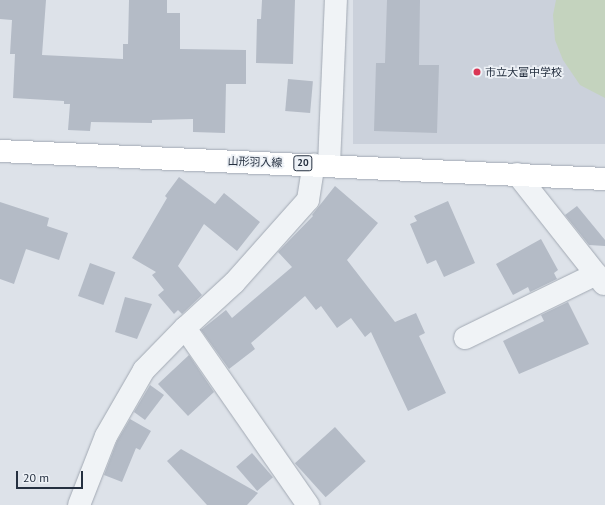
<!DOCTYPE html>
<meta charset="utf-8">
<style>
body{margin:0}
#map{position:relative;width:605px;height:505px;overflow:hidden;background:#dde2e9;font-family:"PT Sans","Noto Sans JP",sans-serif}
div>[style]{position:absolute}
.built>*{inset:0;background:#cbd1db;transform-origin:0 0}
.green>*{inset:0;background:#c4d3be}
.building>*{inset:0;background:#b4bbc6;transform-origin:0 0}
.roads{filter:drop-shadow(0 0 1px #a2a9b3) drop-shadow(0 0 1px #a2a9b3)}
.minor>*{height:22px;margin:-11px;padding:0 11px;transform-origin:11px;border-radius:11px;background:#f0f3f6}
.major>*{height:22px;margin:-11px;padding:0 11px;transform-origin:11px;border-radius:11px;background:#fff}
.dots>*{width:11px;height:11px;translate:-50% -50%;box-sizing:border-box;border:2px solid #edf1f6;border-radius:50%}
span{translate:-50% -50%;white-space:nowrap;text-align:center;line-height:1.15;-webkit-text-stroke:3.5px #edf1f6;paint-order:stroke}
.shield-label span{padding:1px 3px;background:#edf1f6;border:1px solid;border-radius:3px;-webkit-text-stroke-width:0}
.shield-label{font-size:10px;color:#253040;font-weight:700}
.poi-label{font-size:11px;color:#253040}
.left{translate:0 -50%;text-align:left}
.street-label{font-size:11px;color:#253040}
.scale{position:absolute;left:16px;top:471px;width:67px;height:18px;box-sizing:border-box;border:2px solid #253040;border-top:0;padding-left:5px;font-size:12px;line-height:14px;white-space:nowrap;color:#253040;-webkit-text-stroke:3px #edf1f6;paint-order:stroke}
</style>
<div id="map">
<div class="built">
<div style="left:353px;top:0;width:252px;height:144px"></div>
</div>
<div class="green">
<div style="clip-path:polygon(556px 0,605px 0,605px 98px,580px 85px,563px 60px,555px 40px,553px 15px)"></div>
</div>
<div class="building">
<div style="clip-path:polygon(0 0,46px 0,42px 55px,123px 59px,123px 44px,128px 44px,129px 0,167px 0,167px 13px,180px 13px,180px 49px,246px 50px,246px 84px,226px 84px,225px 133px,193px 132px,193px 119px,152px 120px,152px 123px,91px 122px,90px 131px,68px 130px,70px 104px,64px 104px,64px 101px,13px 98px,15px 54px,10px 54px,12px 20px,0 19px)"></div>
<div style="clip-path:polygon(262px 0,295px 0,293px 64px,256px 63px,257px 19px,261px 19px)"></div>
<div style="clip-path:polygon(387px 0,420px 0,419px 65px,439px 65px,437px 133px,374px 131px,376px 63px,385px 63px)"></div>
<div style="left:288px;top:79px;width:25px;height:32px;rotate:5deg"></div>
<div style="clip-path:polygon(179px 177px,215px 204px,224px 193px,260px 222px,237px 251px,204px 224px,178px 266px,202px 295px,182px 314px,178px 310px,174px 314px,158px 295px,164px 290px,152px 275px,156px 272px,132px 258px,167px 198px,165px 196px)"></div>
<div style="clip-path:polygon(335px 186px,378px 223px,347px 260px,395px 322px,416px 313px,425px 333px,419px 336px,446px 393px,408px 411px,371px 332px,365px 337px,351px 318px,337px 328px,321px 306px,316px 310px,305px 296px,251px 343px,255px 349px,229px 369px,201px 330px,226px 310px,232px 318px,292px 267px,278px 252px,313px 216px,312px 215px)"></div>
<div style="clip-path:polygon(448px 201px,475px 263px,444px 277px,436px 260px,427px 264px,410px 224px,417px 221px,414px 216px)"></div>
<div style="clip-path:polygon(0 202px,49px 218px,47px 226px,68px 233px,59px 260px,26px 249px,14px 284px,0 279px)"></div>
<div style="clip-path:polygon(577px 206px,605px 240px,605px 246px,589px 245px,565px 215px)"></div>
<div style="clip-path:polygon(541px 239px,558px 270px,554px 273px,557px 279px,530px 292px,528px 287px,513px 295px,496px 264px)"></div>
<div style="left:90px;top:263px;width:27px;height:35px;rotate:20deg"></div>
<div style="clip-path:polygon(125px 297px,152px 304px,137px 339px,115px 332px)"></div>
<div style="clip-path:polygon(568px 302px,589px 344px,519px 374px,503px 341px,544px 321px,541px 315px)"></div>
<div style="clip-path:polygon(189px 355px,214px 392px,188px 416px,158px 384px)"></div>
<div style="clip-path:polygon(150px 385px,164px 395px,145px 420px,134px 412px)"></div>
<div style="clip-path:polygon(130px 419px,151px 431px,140px 450px,136px 448px,122px 482px,104px 475px,117px 441px)"></div>
<div style="left:335px;top:427px;width:46px;height:54px;rotate:48deg"></div>
<div style="clip-path:polygon(181px 449px,258px 493px,247px 505px,207px 505px,167px 461px)"></div>
<div style="left:252px;top:453px;width:32px;height:21px;rotate:49deg"></div>
</div>
<div class="roads">
<div class="minor">
<div style="left:329px;top:165px;width:165px;rotate:-87.6deg"></div>
<div style="left:517px;top:174px;width:140px;rotate:51.7deg"></div>
<div style="left:185px;top:328px;width:216px;rotate:55.2deg"></div>
<div style="left:465px;top:338px;width:146px;rotate:-26deg"></div>
<div style="left:79px;top:505px;width:74px;rotate:-68.6deg"></div>
<div style="left:106px;top:436px;width:76px;rotate:-60.1deg"></div>
<div style="left:144px;top:370px;width:59px;rotate:-45.7deg"></div>
<div style="left:185px;top:328px;width:67px;rotate:-42.6deg"></div>
<div style="left:234px;top:283px;width:111px;rotate:-48.3deg"></div>
<div style="left:308px;top:200px;width:36px;rotate:-81deg"></div>
</div>
<div class="major">
<div style="left:0;top:151px;width:606px;rotate:2.65deg"></div>
</div>
</div>
<div class="dots">
<div style="left:477px;top:72px;background:#da3655"></div>
</div>
<div class="shield-label">
<span style="left:303px;top:163px">20</span>
</div>
<div class="poi-label">
<span class="left" style="left:485px;top:72px">市立大富中学校</span>
</div>
<div class="street-label">
<span style="left:255px;top:162px;rotate:2deg">山形羽入線</span>
</div>
<div class="scale">20 m</div>
</div>
